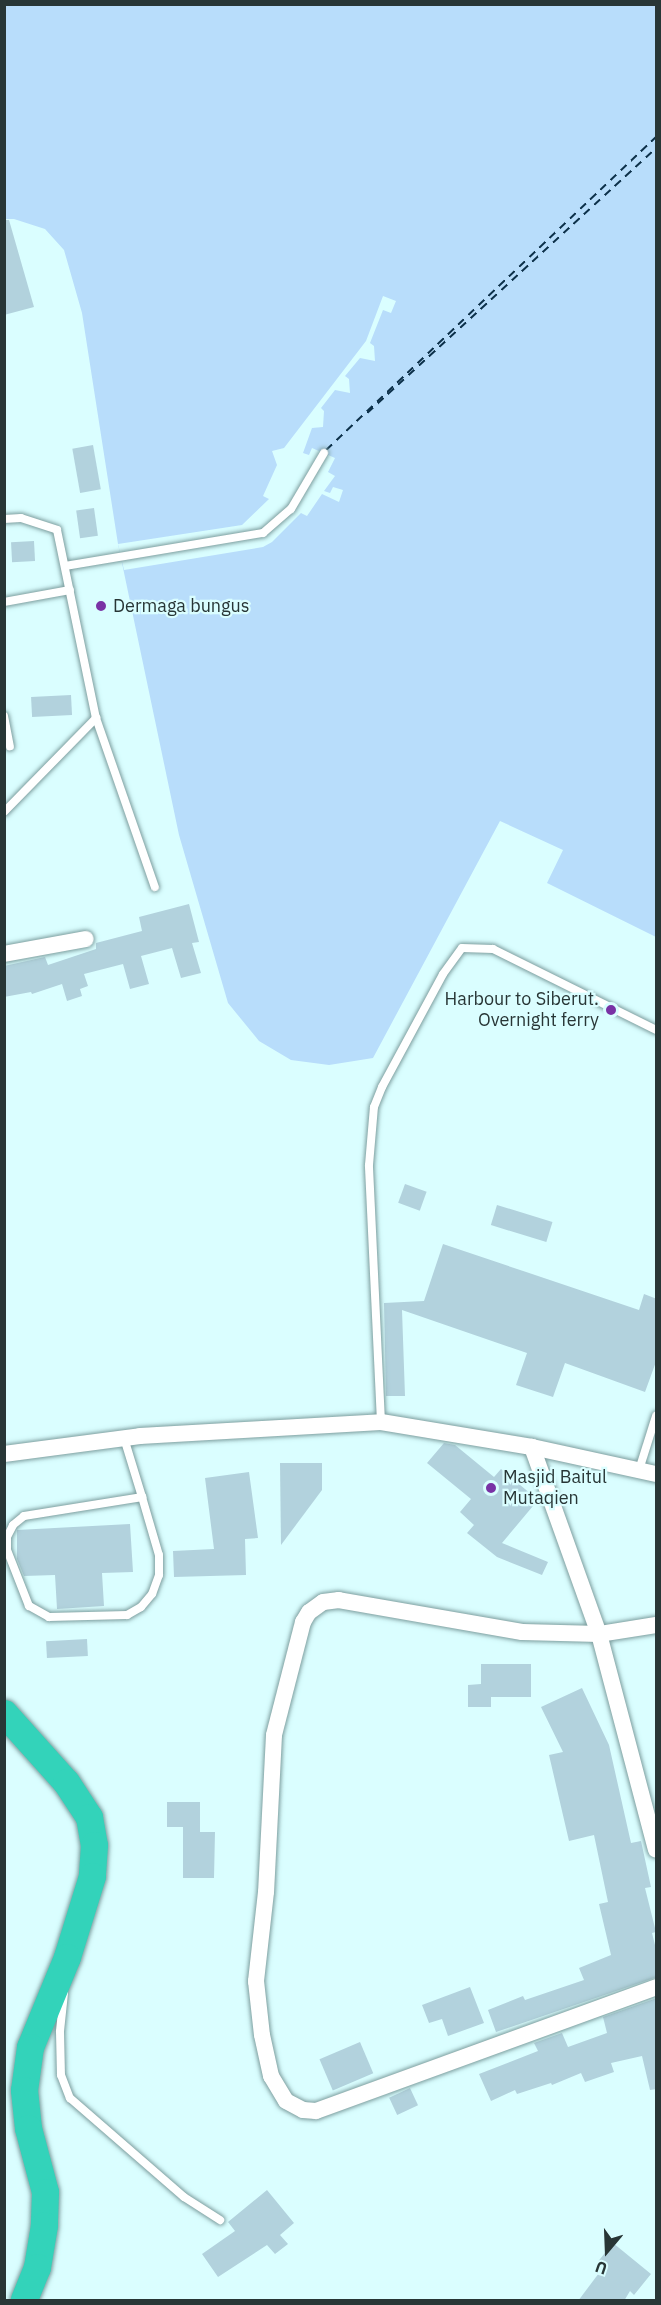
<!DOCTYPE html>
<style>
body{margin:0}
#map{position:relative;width:661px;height:2305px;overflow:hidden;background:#dafeff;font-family:"IBM Plex Sans",sans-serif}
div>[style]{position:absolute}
.water>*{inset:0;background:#b8ddfb}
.pier>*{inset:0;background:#dafeff}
.ferry>*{height:1.5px;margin-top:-0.75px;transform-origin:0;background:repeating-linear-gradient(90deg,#0c3049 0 8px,transparent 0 14px)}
.building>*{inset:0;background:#b2d2dd;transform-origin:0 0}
.roads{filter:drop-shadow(0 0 2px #7d9e9f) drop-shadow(0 0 2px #7d9e9f)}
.service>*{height:8px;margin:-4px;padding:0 4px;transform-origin:4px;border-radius:4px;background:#fff}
.minor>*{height:16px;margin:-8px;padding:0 8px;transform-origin:8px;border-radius:8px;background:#fff}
.trunk>*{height:27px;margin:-13.5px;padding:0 13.5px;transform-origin:13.5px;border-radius:13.5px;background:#33d3ba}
.dots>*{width:16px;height:16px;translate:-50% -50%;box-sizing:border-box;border:3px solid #dafeff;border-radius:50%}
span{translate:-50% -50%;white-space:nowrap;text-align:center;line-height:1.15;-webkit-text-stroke:4.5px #dafeff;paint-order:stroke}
.poi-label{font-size:18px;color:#283636}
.left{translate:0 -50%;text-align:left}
.right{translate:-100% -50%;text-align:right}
.frame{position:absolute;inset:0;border:6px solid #283636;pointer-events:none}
.north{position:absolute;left:577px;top:2221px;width:60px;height:60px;-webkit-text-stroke:4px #dafeff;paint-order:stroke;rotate:199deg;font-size:16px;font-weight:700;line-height:24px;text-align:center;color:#283636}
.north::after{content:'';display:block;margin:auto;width:21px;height:27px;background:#283636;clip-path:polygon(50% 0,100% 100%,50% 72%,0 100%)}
</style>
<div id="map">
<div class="water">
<div style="clip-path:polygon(5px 5px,656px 5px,656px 937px,547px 883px,563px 850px,500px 821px,373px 1058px,329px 1065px,291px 1060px,259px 1041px,228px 1003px,179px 835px,118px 544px,82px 313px,64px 250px,45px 229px,14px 219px,5px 219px)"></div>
</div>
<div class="pier">
<div style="clip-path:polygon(383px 296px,396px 301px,391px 313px,383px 310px,370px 343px,374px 346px,375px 361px,360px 358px,345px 376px,349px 379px,350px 393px,335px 390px,321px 408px,324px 411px,323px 427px,312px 428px,303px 453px,309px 455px,312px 448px,335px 458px,328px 472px,335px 476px,324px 491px,330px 493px,333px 487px,343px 490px,339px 502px,322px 494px,307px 516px,301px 513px,272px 542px,263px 547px,124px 570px,118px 544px,242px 525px,269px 499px,263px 496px,277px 465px,272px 451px,284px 448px,366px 341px)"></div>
</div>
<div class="ferry">
<div style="left:367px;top:413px;width:392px;rotate:-42.5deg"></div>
<div style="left:326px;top:450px;width:455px;rotate:-43.5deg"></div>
</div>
<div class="building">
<div style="clip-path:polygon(4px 220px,9px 220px,34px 307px,4px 315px)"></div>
<div style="left:93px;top:445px;width:45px;height:21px;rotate:80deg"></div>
<div style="left:94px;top:508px;width:28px;height:18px;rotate:82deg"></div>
<div style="left:34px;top:541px;width:20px;height:23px;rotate:87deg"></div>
<div style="left:71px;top:695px;width:20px;height:40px;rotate:87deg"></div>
<div style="clip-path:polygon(189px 904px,199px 942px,192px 943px,201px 973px,181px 978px,172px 948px,141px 956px,149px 984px,130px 989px,123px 964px,84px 974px,88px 986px,80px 989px,82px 996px,67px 1001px,62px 984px,32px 994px,31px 992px,4px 997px,4px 966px,45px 957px,48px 965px,96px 949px,96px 943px,142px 931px,139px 917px)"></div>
<div style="left:405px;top:1184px;width:23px;height:20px;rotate:20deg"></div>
<div style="left:497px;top:1205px;width:58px;height:21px;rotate:17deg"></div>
<div style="clip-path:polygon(443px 1244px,639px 1310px,644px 1294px,657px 1299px,657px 1359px,645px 1392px,565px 1363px,553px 1397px,516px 1385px,527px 1353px,402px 1310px,405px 1396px,386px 1396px,384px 1303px,424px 1301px)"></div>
<div style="clip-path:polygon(444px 1443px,455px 1445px,494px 1477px,501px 1469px,538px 1500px,502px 1543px,548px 1562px,542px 1575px,497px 1557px,467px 1533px,474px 1525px,460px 1512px,471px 1499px,427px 1463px)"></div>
<div style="clip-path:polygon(280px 1463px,322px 1463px,322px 1490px,281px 1545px)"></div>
<div style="clip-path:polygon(249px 1472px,258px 1538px,245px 1539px,246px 1575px,174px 1577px,173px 1551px,214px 1549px,205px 1478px)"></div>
<div style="clip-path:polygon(130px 1524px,133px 1572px,102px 1573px,104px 1606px,57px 1609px,55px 1575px,24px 1576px,17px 1559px,17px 1530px)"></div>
<div style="left:87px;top:1639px;width:17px;height:41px;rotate:87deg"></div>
<div style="clip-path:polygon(481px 1664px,531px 1664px,531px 1697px,491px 1697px,491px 1707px,468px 1707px,468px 1685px,481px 1684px)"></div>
<div style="clip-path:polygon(582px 1688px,609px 1745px,631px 1843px,641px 1841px,651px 1887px,645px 1888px,656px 1932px,652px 1933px,657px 1953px,657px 1977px,496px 2032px,488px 2010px,523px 1996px,525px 2000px,584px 1980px,579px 1968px,611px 1955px,599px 1904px,608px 1902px,594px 1835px,569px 1841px,549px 1755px,563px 1752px,541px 1707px)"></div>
<div style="clip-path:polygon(167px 1802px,200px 1802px,200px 1832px,215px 1832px,214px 1878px,183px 1878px,183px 1827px,167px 1827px)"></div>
<div style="clip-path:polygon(470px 1987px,484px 2023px,448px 2036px,442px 2019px,429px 2023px,422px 2005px)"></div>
<div style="clip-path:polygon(657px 1998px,657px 2089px,650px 2090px,642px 2056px,611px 2063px,614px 2072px,585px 2082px,581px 2073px,552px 2085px,551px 2083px,517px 2094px,515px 2090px,491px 2101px,479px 2074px,538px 2051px,534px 2043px,562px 2033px,568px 2047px,607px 2033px,603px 2017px)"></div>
<div style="left:360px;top:2042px;width:34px;height:44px;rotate:67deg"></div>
<div style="left:410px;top:2088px;width:19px;height:23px;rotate:65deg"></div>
<div style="clip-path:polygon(267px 2190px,294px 2223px,280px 2235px,288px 2244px,275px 2254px,267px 2245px,218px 2277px,202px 2254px,235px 2231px,228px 2222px)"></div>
<div style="clip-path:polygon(613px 2243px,651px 2274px,634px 2295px,630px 2291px,624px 2301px,578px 2301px,602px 2269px,596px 2264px)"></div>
</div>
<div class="roads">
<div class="service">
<div style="left:4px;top:519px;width:17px;rotate:-3deg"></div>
<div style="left:21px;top:518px;width:38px;rotate:18deg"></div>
<div style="left:57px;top:530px;width:192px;rotate:78.3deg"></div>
<div style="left:65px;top:566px;width:201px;rotate:-9.5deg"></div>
<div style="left:263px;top:533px;width:37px;rotate:-41deg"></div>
<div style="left:291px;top:509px;width:65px;rotate:-59.5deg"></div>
<div style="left:4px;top:602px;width:67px;rotate:-10.3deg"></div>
<div style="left:4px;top:716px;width:31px;rotate:79deg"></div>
<div style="left:4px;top:812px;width:132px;rotate:-45.6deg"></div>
<div style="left:96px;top:718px;width:179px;rotate:70.8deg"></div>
<div style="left:381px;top:1422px;width:257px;rotate:-92.7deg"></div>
<div style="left:369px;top:1165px;width:58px;rotate:-85.1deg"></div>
<div style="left:374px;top:1107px;width:22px;rotate:-68deg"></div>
<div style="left:382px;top:1087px;width:128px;rotate:-61.6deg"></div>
<div style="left:443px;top:974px;width:32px;rotate:-54deg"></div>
<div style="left:462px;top:948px;width:31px;rotate:2deg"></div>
<div style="left:493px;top:949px;width:182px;rotate:26.4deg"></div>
<div style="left:124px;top:1438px;width:62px;rotate:73deg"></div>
<div style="left:142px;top:1497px;width:60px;rotate:73.7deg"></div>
<div style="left:159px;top:1555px;width:20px;rotate:90deg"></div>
<div style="left:159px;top:1575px;width:20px;rotate:110deg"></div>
<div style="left:152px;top:1594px;width:17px;rotate:130deg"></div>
<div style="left:141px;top:1607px;width:16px;rotate:150deg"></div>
<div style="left:127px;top:1615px;width:78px;rotate:178.5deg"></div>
<div style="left:49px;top:1617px;width:23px;rotate:-151deg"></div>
<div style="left:29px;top:1606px;width:60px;rotate:-111.4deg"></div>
<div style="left:7px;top:1550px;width:13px;rotate:-90deg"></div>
<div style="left:7px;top:1537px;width:13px;rotate:-63deg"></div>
<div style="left:13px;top:1525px;width:14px;rotate:-39deg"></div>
<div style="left:24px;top:1516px;width:120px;rotate:-9.1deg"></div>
<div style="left:639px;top:1470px;width:57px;rotate:-72.5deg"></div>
<div style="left:64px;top:1993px;width:39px;rotate:96deg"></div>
<div style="left:60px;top:2032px;width:43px;rotate:88.7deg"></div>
<div style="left:61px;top:2075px;width:25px;rotate:69deg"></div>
<div style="left:70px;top:2098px;width:151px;rotate:41deg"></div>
<div style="left:184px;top:2197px;width:43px;rotate:32.6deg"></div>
</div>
<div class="minor">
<div style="left:4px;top:954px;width:83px;rotate:-10.4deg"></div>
<div style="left:532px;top:1447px;width:199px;rotate:70.3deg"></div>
<div style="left:599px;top:1634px;width:223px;rotate:75.2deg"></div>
<div style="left:4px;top:1454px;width:137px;rotate:-7.5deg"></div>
<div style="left:140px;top:1436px;width:241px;rotate:-3.3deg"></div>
<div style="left:381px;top:1422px;width:153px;rotate:9.4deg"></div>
<div style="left:532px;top:1447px;width:127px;rotate:12.3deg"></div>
<div style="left:656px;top:1625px;width:58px;rotate:171deg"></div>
<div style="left:599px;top:1634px;width:77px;rotate:-178.5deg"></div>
<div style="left:522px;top:1632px;width:186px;rotate:-170.1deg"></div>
<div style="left:339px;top:1600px;width:16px;rotate:173deg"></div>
<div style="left:323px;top:1602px;width:17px;rotate:144deg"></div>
<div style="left:309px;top:1612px;width:12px;rotate:121deg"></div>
<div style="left:303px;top:1622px;width:117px;rotate:104.4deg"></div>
<div style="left:274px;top:1735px;width:157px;rotate:92.9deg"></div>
<div style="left:266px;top:1892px;width:90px;rotate:96.4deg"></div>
<div style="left:256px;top:1981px;width:54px;rotate:83.7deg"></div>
<div style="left:262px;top:2035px;width:42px;rotate:77.6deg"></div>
<div style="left:271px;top:2076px;width:29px;rotate:59deg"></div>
<div style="left:286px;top:2101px;width:19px;rotate:28deg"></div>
<div style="left:303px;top:2110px;width:13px;rotate:4deg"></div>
<div style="left:316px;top:2111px;width:362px;rotate:-20deg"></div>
</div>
<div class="trunk">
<div style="left:4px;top:1713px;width:93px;rotate:48.1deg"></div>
<div style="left:66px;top:1782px;width:42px;rotate:56.7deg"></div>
<div style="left:89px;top:1817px;width:28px;rotate:80deg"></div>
<div style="left:94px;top:1845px;width:31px;rotate:94deg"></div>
<div style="left:92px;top:1876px;width:85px;rotate:107.2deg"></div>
<div style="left:67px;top:1957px;width:97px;rotate:112.3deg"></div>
<div style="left:30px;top:2047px;width:43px;rotate:97.9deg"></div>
<div style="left:24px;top:2090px;width:38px;rotate:84deg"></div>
<div style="left:28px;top:2128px;width:66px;rotate:75.1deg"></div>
<div style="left:45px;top:2192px;width:33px;rotate:92deg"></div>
<div style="left:44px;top:2225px;width:43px;rotate:99.5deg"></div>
<div style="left:37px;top:2267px;width:35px;rotate:112deg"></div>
</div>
</div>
<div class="dots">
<div style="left:101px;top:606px;background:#7932a5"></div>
<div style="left:611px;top:1010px;background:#7932a5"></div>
<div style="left:491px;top:1488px;background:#7932a5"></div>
</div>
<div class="poi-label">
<span class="left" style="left:113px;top:606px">Dermaga bungus</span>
<span class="right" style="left:599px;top:1010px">Harbour to Siberut.<br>Overnight ferry</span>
<span class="left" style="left:503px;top:1488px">Masjid Baitul<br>Mutaqien</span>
</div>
<div class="frame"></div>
<div class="north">U</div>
</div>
